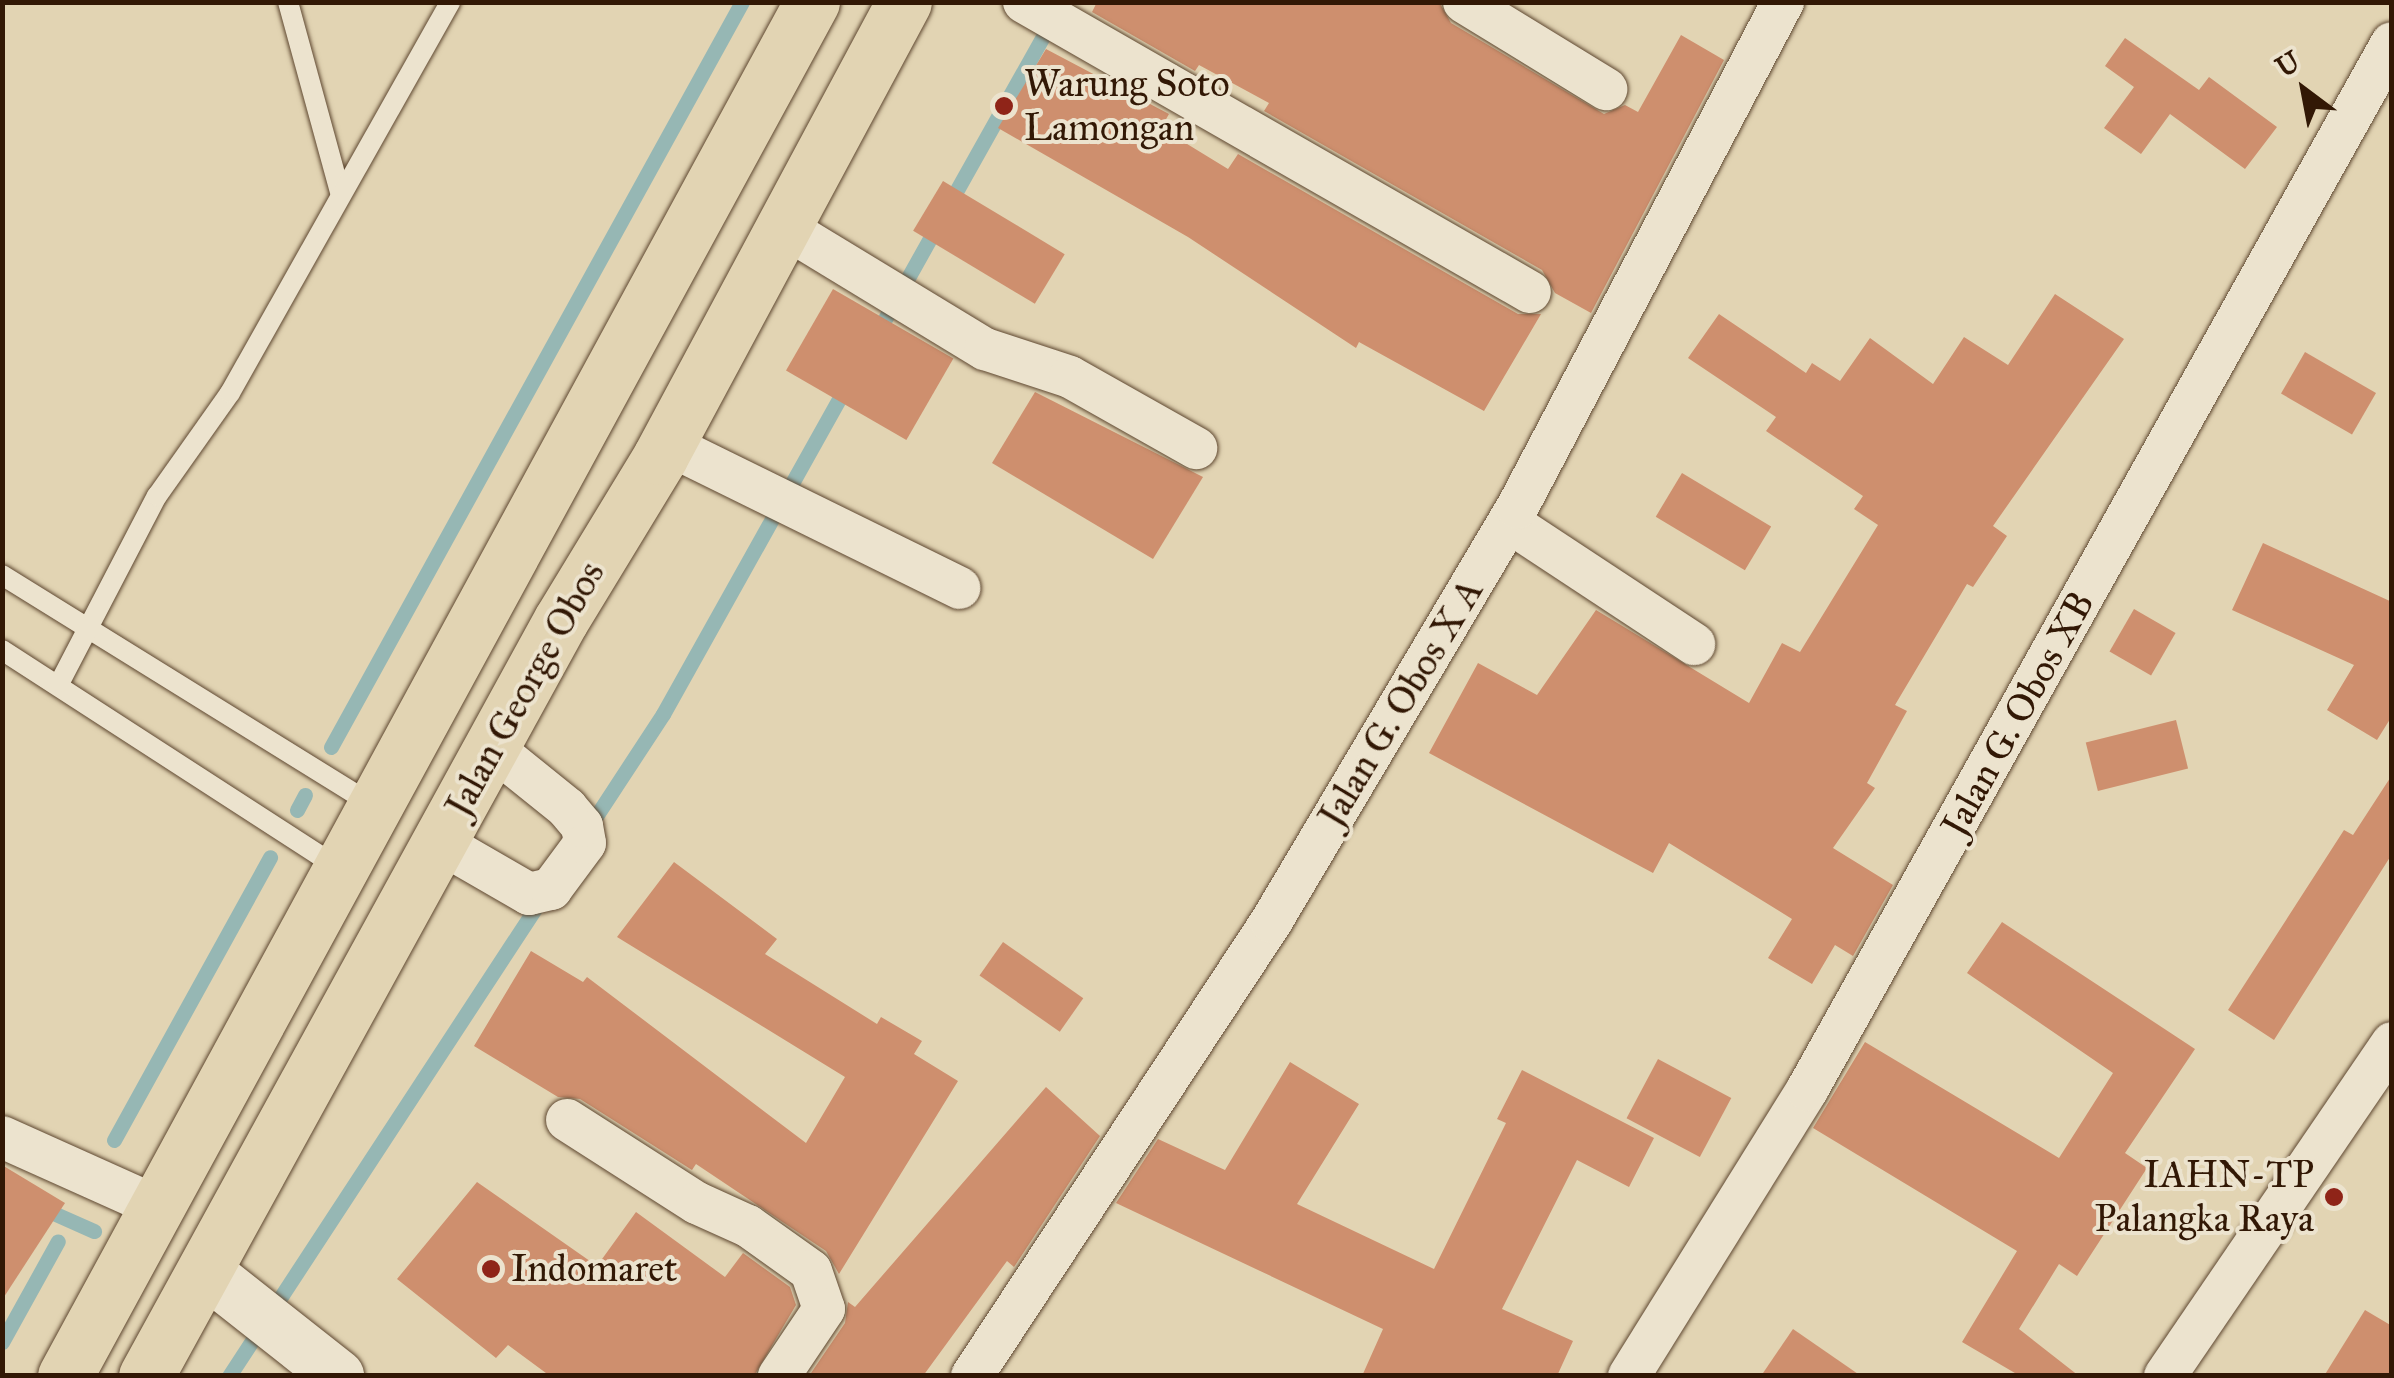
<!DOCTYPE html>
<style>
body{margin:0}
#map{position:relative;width:2394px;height:1378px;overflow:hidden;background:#e2d4b3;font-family:"IM FELL Great Primer",serif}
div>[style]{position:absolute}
.stream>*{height:15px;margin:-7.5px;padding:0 7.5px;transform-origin:7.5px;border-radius:7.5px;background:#96b7b4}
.building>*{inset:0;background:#ce8f6e;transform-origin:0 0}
.roads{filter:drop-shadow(0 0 2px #5e4730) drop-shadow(0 0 2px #5e4730)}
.service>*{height:20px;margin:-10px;padding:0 10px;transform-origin:10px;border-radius:10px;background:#ece3ce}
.minor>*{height:42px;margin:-21px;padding:0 21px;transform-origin:21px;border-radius:21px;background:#ece3ce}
.tertiary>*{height:52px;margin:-26px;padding:0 26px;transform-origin:26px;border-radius:26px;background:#ece3ce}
.primary>*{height:55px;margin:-27.5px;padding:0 27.5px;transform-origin:27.5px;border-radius:27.5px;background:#e2d4b3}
.dots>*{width:28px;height:28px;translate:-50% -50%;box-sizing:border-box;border:5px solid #ece3ce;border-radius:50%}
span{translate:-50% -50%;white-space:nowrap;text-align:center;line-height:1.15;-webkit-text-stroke:8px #ece3ce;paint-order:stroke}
.poi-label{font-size:38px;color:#321805}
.left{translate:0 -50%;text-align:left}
.right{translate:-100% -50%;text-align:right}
.street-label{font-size:38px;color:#321805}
.frame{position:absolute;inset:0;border:5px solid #321805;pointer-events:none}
.north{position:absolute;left:2254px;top:40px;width:100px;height:100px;-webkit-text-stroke:8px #ece3ce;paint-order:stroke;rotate:328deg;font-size:28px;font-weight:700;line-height:40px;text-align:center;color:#321805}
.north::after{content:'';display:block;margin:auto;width:35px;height:45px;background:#321805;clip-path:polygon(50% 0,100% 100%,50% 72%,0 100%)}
</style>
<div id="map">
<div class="stream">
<div style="left:949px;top:204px;width:212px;rotate:-60.7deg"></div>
<div style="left:876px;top:335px;width:127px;rotate:-60.8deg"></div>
<div style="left:331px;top:747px;width:851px;rotate:-61.12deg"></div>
<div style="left:297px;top:810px;width:17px;rotate:-62deg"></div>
<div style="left:589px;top:827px;width:135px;rotate:-56.8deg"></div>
<div style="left:663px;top:714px;width:377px;rotate:-60.8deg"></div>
<div style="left:114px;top:1140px;width:323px;rotate:-61.1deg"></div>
<div style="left:42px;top:1208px;width:57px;rotate:23.9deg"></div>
<div style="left:2px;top:1342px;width:115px;rotate:-61deg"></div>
<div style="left:229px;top:1376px;width:568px;rotate:-56.79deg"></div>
</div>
<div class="building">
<div style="clip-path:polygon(1097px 2px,1439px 2px,1451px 23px,1604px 114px,1625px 105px,1638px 112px,1681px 35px,1724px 60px,1591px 313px,1555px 293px,1542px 270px,1264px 111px,1269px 103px,1199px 65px,1195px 71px,1092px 12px)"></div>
<div style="clip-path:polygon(2125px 38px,2199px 90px,2209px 77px,2277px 127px,2245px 169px,2170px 114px,2141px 154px,2104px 128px,2134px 87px,2105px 66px)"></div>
<div style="clip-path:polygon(1046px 49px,1169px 114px,1161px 128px,1228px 169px,1238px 154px,1518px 314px,1541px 314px,1484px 411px,1359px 342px,1356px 348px,1188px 237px,998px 128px)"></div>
<div style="left:943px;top:181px;width:142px;height:58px;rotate:31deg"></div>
<div style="left:833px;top:289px;width:139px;height:94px;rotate:30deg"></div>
<div style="clip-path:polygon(2055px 294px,2124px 339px,1993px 526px,2007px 536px,1973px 587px,1967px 584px,1895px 705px,1907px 711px,1867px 783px,1875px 788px,1833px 848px,1893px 885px,1853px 956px,1835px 945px,1812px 984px,1768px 958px,1792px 919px,1669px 843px,1653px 873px,1429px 753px,1478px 663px,1537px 695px,1596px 610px,1749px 703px,1782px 643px,1800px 652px,1878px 525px,1854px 509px,1863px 496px,1766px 431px,1776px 417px,1688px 358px,1719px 314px,1806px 373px,1812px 363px,1840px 381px,1870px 338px,1933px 384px,1964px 337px,2008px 365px)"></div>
<div style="left:2305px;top:352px;width:82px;height:48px;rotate:30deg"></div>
<div style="clip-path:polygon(1035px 392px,1203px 477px,1153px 559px,992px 463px)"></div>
<div style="left:1682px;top:473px;width:104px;height:51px;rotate:31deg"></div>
<div style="clip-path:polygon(2263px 543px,2392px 602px,2392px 716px,2377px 740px,2327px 710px,2354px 665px,2232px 610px)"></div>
<div style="left:2134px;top:609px;width:48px;height:49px;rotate:30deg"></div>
<div style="left:2176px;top:720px;width:50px;height:93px;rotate:76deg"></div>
<div style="clip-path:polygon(2392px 775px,2392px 854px,2274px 1040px,2228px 1010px,2344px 830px,2353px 835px)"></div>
<div style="clip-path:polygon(674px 862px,777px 939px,765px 954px,877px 1024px,881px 1017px,922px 1041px,914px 1054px,958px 1081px,839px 1274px,826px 1251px,696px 1164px,692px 1170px,580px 1099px,558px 1097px,474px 1046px,531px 951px,583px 982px,587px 977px,806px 1143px,845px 1077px,617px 937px)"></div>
<div style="clip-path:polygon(2002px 922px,2195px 1049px,2125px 1153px,2147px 1168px,2077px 1276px,2059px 1264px,2019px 1329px,2079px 1376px,2020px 1376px,1962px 1342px,2017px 1251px,1813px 1128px,1865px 1042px,2059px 1158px,2113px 1073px,1967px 973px)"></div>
<div style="left:1003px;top:942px;width:98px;height:41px;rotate:35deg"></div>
<div style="left:1658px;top:1059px;width:83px;height:67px;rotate:28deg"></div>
<div style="clip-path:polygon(1290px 1062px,1359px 1104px,1297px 1204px,1434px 1269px,1506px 1123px,1497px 1119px,1522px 1070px,1654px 1138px,1629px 1187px,1577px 1160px,1502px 1309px,1573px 1341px,1557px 1376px,1362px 1376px,1383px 1329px,1116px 1203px,1158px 1139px,1225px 1170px)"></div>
<div style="clip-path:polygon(1046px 1087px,1100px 1136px,1014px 1267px,1007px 1261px,923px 1376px,809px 1376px,845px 1323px,848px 1302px,855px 1307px)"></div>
<div style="clip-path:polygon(2px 1165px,65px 1203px,2px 1300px)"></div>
<div style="clip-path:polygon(477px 1182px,597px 1266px,636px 1212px,725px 1277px,743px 1253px,790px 1287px,796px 1305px,754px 1376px,550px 1376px,508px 1345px,496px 1358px,397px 1279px)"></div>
<div style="clip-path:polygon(2365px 1310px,2392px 1326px,2392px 1376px,2324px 1376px)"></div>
<div style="clip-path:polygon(1793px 1329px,1861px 1376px,1761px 1376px)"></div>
</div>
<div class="roads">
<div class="service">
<div style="left:288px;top:2px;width:197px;rotate:74.7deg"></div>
<div style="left:2px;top:575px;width:438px;rotate:31.8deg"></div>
<div style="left:2px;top:650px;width:400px;rotate:32.9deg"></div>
<div style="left:60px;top:682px;width:210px;rotate:-62.5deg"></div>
<div style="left:157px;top:496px;width:126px;rotate:-54.7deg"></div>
<div style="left:230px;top:393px;width:449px;rotate:-60.6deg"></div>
</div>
<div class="minor">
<div style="left:1024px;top:2px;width:583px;rotate:29.82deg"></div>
<div style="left:1464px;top:2px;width:167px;rotate:31.5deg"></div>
<div style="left:784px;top:227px;width:235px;rotate:31.3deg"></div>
<div style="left:985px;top:349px;width:89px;rotate:18.2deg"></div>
<div style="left:1070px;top:377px;width:145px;rotate:29.4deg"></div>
<div style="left:667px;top:444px;width:326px;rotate:26.2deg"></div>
<div style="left:1509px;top:522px;width:222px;rotate:33.4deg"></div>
<div style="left:439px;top:842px;width:104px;rotate:30deg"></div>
<div style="left:529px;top:894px;width:23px;rotate:-13deg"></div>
<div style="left:551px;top:889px;width:57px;rotate:-53.5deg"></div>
<div style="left:585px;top:843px;width:17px;rotate:-100deg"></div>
<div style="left:582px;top:826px;width:23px;rotate:-130deg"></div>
<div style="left:567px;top:808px;width:97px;rotate:-141.2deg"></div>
<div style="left:567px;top:1120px;width:154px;rotate:32.6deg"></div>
<div style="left:697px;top:1203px;width:56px;rotate:24.3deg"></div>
<div style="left:748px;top:1226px;width:77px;rotate:35.5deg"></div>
<div style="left:811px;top:1271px;width:40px;rotate:71.1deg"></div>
<div style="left:824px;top:1309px;width:81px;rotate:123.9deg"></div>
<div style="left:2px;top:1137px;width:171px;rotate:24.2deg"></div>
<div style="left:972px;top:1376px;width:544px;rotate:-56.63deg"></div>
<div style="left:1271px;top:922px;width:482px;rotate:-59.3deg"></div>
<div style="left:1517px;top:508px;width:572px;rotate:-62.27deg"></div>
<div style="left:1629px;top:1376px;width:337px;rotate:-58.1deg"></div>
<div style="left:1807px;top:1090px;width:1199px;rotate:-60.81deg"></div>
<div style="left:2165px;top:1376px;width:403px;rotate:-55.7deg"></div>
</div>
<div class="tertiary">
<div style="left:204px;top:1270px;width:171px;rotate:38.3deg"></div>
</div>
<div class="primary">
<div style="left:65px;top:1376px;width:1564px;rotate:-61.47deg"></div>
<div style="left:146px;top:1376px;width:862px;rotate:-61.24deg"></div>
<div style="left:561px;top:620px;width:191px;rotate:-58.7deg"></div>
<div style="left:660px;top:457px;width:516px;rotate:-61.8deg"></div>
</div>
</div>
<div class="dots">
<div style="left:1004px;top:106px;background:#8f2418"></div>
<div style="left:2334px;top:1197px;background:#8f2418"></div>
<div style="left:491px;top:1269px;background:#8f2418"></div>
</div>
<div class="poi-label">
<span class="left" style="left:1024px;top:106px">Warung Soto<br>Lamongan</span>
<span class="right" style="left:2314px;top:1197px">IAHN-TP<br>Palangka Raya</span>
<span class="left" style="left:511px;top:1269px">Indomaret</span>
</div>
<div class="street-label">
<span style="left:525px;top:689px;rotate:-61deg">Jalan George Obos</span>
<span style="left:1401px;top:703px;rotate:-59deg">Jalan G. Obos X A</span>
<span style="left:2018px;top:714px;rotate:-61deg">Jalan G. Obos XB</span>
</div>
<div class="frame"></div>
<div class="north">U</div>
</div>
